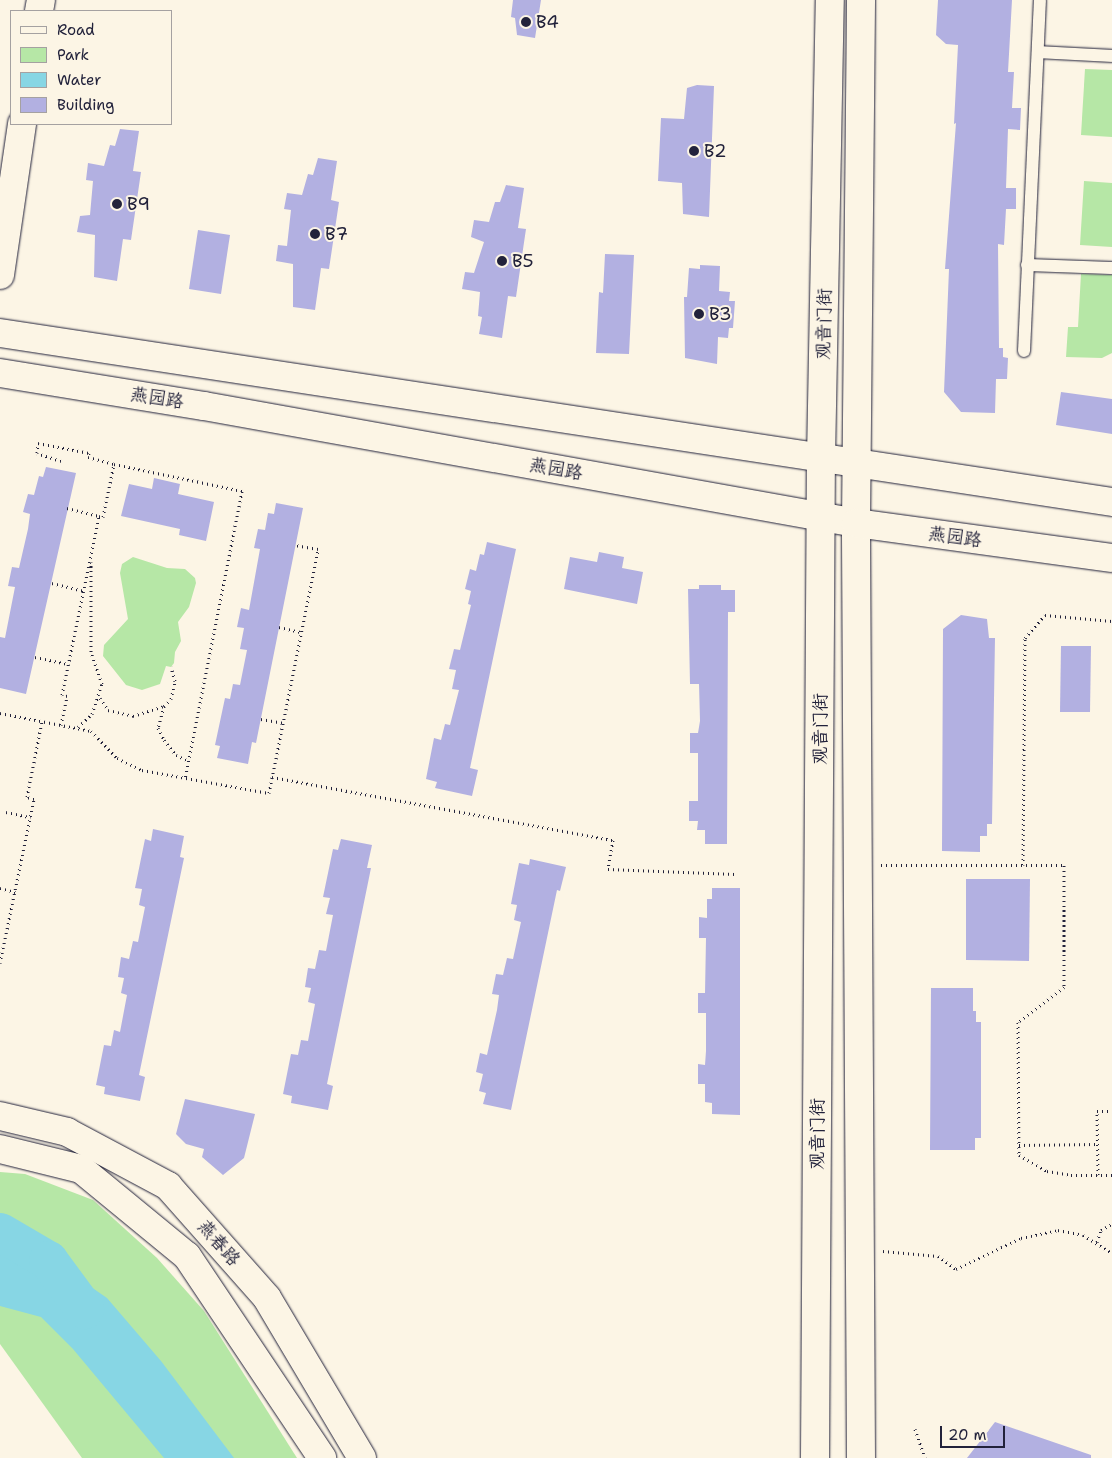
<!DOCTYPE html>
<html>
<head>
<meta charset="utf-8">
<style>
  body { margin:0 }
  #map { position:relative; width:1112px; height:1458px; overflow:hidden; background:#fcf5e5; font-family:"Shantell Sans","LXGW WenKai TC",sans-serif }
  div>[style] { position:absolute }
  [style*='--x'] { left:calc(var(--x)*1px); top:calc(var(--y)*1px); width:calc(var(--w)*1px); rotate:calc(var(--a)*1deg) }
  .green>* { inset:0; background:#b6e7a6 }
  .water>* { inset:0; background:#87d6e4 }
  .river>* { height:39px; margin:-19.5px; padding:0 19.5px; transform-origin:19.5px; border-radius:19.5px; background:#87d6e4 }
  .building>* { inset:0; background:#b2b0e1 }
  .path>* { height:3px; margin-top:-1.5px; transform-origin:0; background:repeating-linear-gradient(90deg,#22223b 0 1px,transparent 0 5px) }
  .roads { filter:drop-shadow(0 0 1px #22223b) drop-shadow(0 0 1px #22223b) }
  .service>* { height:12px; margin:-6px; padding:0 6px; transform-origin:6px; border-radius:6px; background:#fcf5e5 }
  .tertiary>* { height:28px; margin:-14px; padding:0 14px; transform-origin:14px; border-radius:14px; background:#fcf5e5 }
  .secondary>* { height:28px; margin:-14px; padding:0 14px; transform-origin:14px; border-radius:14px; background:#fcf5e5 }
  .dots>* { width:14px; height:14px; translate:-50% -50%; box-sizing:border-box; border:2px solid #fcf5e5; border-radius:50% }
  span { translate:-50% -50%; white-space:nowrap; text-align:center; line-height:1.15; -webkit-text-stroke:4px #fcf5e5; paint-order:stroke }
  .poi-label { font-size:18px; color:#22223b }
  .left { translate:0 -50%; text-align:left }
  .street-label { font-size:18px; color:#22223b }
  .legend { position:absolute; left:10px; top:10px; width:162px; height:115px; box-sizing:border-box; background:#fcf5e5; border:1px solid #a5a1a1; margin:0; padding:6px 9px; list-style:none; font-size:15px; color:#22223b }
  .legend li { display:flex; align-items:center; gap:10px; height:25px }
  .legend b { width:25px; border:1px solid #a5a1a1 }
  .scale { position:absolute; left:940px; top:1426px; width:65px; height:22px; box-sizing:border-box; border:2px solid #22223b; border-top:0; padding-left:6px; font-size:15px; line-height:18px; white-space:nowrap; color:#22223b; -webkit-text-stroke:4px #fcf5e5; paint-order:stroke }
</style>
</head>
<body>
<div id="map">
  <div class="green">
    <div style="clip-path:polygon(1085px 69px,1112px 70px,1112px 137px,1081px 135px)"></div>
    <div style="clip-path:polygon(1084px 181px,1112px 183px,1112px 247px,1080px 245px)"></div>
    <div style="clip-path:polygon(1081px 274px,1112px 275px,1112px 353px,1102px 358px,1066px 357px,1068px 327px,1078px 327px)"></div>
    <div style="clip-path:polygon(133px 557px,167px 568px,185px 569px,195px 578px,196px 583px,189px 607px,178px 622px,181px 641px,175px 652px,174px 663px,171px 667px,166px 666px,160px 684px,142px 690px,126px 685px,103px 656px,104px 645px,128px 619px,120px 573px,122px 564px)"></div>
    <div style="clip-path:polygon(0 1172px,25px 1174px,93px 1200px,157px 1258px,204px 1311px,297px 1458px,82px 1458px,0 1344px)"></div>
  </div>
  <div class="water">
    <div style="clip-path:polygon(0 1253px,65px 1269px,107px 1298px,161px 1361px,234px 1458px,164px 1458px,73px 1349px,41px 1317px,0 1306px)"></div>
  </div>
  <div class="river">
    <div style="--x:0;--y:1232;--w:56;--a:30.3"></div>
    <div style="--x:48;--y:1260;--w:61;--a:53.7"></div>
  </div>
  <div class="building">
    <div style="clip-path:polygon(513px 0,541px 0,535px 38px,517px 35px,515px 18px,511px 17px)"></div>
    <div style="clip-path:polygon(938px 0,1012px 0,1008px 72px,1014px 72px,1012px 108px,1021px 108px,1020px 130px,1008px 129px,1006px 188px,1016px 188px,1016px 209px,1006px 209px,1004px 245px,998px 244px,999px 348px,1003px 348px,1003px 357px,1008px 358px,1007px 379px,996px 379px,995px 413px,961px 412px,944px 392px,949px 269px,945px 269px,956px 123px,954px 124px,958px 45px,946px 44px,936px 35px)"></div>
    <div style="clip-path:polygon(697px 85px,714px 86px,709px 217px,683px 214px,682px 183px,658px 181px,661px 118px,684px 119px,687px 88px)"></div>
    <div style="clip-path:polygon(120px 129px,139px 131px,133px 171px,141px 172px,131px 240px,123px 239px,117px 281px,94px 277px,95px 235px,77px 232px,80px 216px,90px 215px,93px 181px,86px 180px,88px 163px,104px 166px,110px 145px,115px 146px)"></div>
    <div style="clip-path:polygon(318px 158px,337px 161px,331px 200px,339px 202px,329px 269px,321px 268px,315px 310px,293px 307px,293px 264px,276px 261px,278px 245px,287px 246px,291px 210px,284px 209px,287px 193px,302px 195px,308px 174px,313px 175px)"></div>
    <div style="clip-path:polygon(506px 185px,524px 188px,518px 228px,526px 229px,516px 297px,508px 296px,502px 338px,479px 334px,482px 317px,478px 316px,480px 292px,462px 289px,465px 272px,474px 273px,484px 242px,471px 237px,474px 220px,489px 222px,495px 202px,500px 202px)"></div>
    <div style="clip-path:polygon(198px 230px,230px 235px,221px 294px,189px 289px)"></div>
    <div style="clip-path:polygon(605px 254px,634px 255px,629px 354px,596px 353px,599px 292px,603px 293px)"></div>
    <div style="clip-path:polygon(700px 265px,720px 266px,719px 291px,730px 292px,729px 301px,735px 301px,733px 328px,729px 328px,728px 338px,718px 337px,717px 364px,685px 358px,684px 297px,687px 297px,689px 268px,700px 269px)"></div>
    <div style="clip-path:polygon(1061px 392px,1112px 399px,1112px 434px,1056px 425px)"></div>
    <div style="clip-path:polygon(46px 467px,76px 473px,26px 694px,0 688px,0 637px,5px 638px,15px 587px,8px 586px,12px 567px,19px 568px,28px 529px,30px 514px,23px 512px,28px 494px,34px 495px,39px 476px,43px 477px)"></div>
    <div style="clip-path:polygon(154px 478px,180px 484px,178px 494px,214px 502px,206px 541px,179px 535px,180px 529px,121px 516px,129px 484px,152px 489px)"></div>
    <div style="clip-path:polygon(276px 503px,303px 508px,256px 743px,252px 742px,248px 764px,217px 758px,220px 746px,215px 745px,225px 698px,230px 699px,233px 684px,240px 685px,247px 650px,240px 649px,244px 628px,237px 627px,241px 608px,249px 610px,260px 549px,254px 548px,258px 529px,265px 530px,268px 513px,274px 514px)"></div>
    <div style="clip-path:polygon(487px 542px,516px 549px,470px 768px,478px 770px,472px 796px,435px 788px,437px 782px,426px 779px,434px 738px,441px 740px,445px 724px,450px 725px,459px 690px,452px 689px,456px 670px,449px 669px,454px 649px,460px 650px,471px 605px,468px 604px,471px 591px,465px 589px,470px 569px,476px 571px,480px 554px,484px 555px)"></div>
    <div style="clip-path:polygon(599px 552px,624px 557px,622px 568px,643px 572px,637px 604px,564px 589px,570px 557px,597px 562px)"></div>
    <div style="clip-path:polygon(699px 585px,721px 585px,721px 590px,735px 590px,735px 612px,728px 612px,727px 844px,705px 844px,705px 830px,697px 830px,698px 821px,689px 821px,689px 801px,698px 801px,698px 753px,690px 753px,690px 733px,698px 733px,700px 721px,699px 684px,690px 684px,688px 589px,699px 589px)"></div>
    <div style="clip-path:polygon(961px 615px,987px 619px,989px 638px,995px 638px,992px 824px,987px 824px,987px 836px,980px 836px,980px 852px,942px 851px,943px 629px)"></div>
    <div style="clip-path:polygon(1061px 646px,1091px 646px,1090px 712px,1060px 712px)"></div>
    <div style="clip-path:polygon(153px 829px,184px 836px,180px 857px,184px 858px,139px 1075px,145px 1077px,140px 1101px,104px 1094px,105px 1087px,96px 1085px,104px 1045px,111px 1046px,114px 1030px,120px 1032px,127px 995px,121px 993px,124px 978px,118px 977px,121px 957px,129px 959px,133px 941px,138px 942px,145px 907px,139px 905px,142px 889px,135px 888px,145px 839px,151px 841px)"></div>
    <div style="clip-path:polygon(341px 839px,372px 845px,367px 868px,371px 868px,327px 1084px,333px 1086px,328px 1110px,291px 1103px,292px 1096px,283px 1094px,291px 1054px,298px 1055px,301px 1040px,308px 1041px,315px 1004px,308px 1002px,311px 988px,305px 987px,308px 968px,315px 969px,319px 950px,326px 951px,333px 915px,326px 914px,330px 898px,323px 897px,333px 849px,338px 850px)"></div>
    <div style="clip-path:polygon(530px 859px,566px 867px,560px 891px,557px 890px,511px 1110px,483px 1104px,486px 1093px,479px 1091px,483px 1074px,476px 1072px,480px 1053px,487px 1055px,497px 1010px,499px 995px,492px 994px,496px 974px,503px 975px,507px 958px,513px 959px,521px 922px,514px 920px,517px 905px,511px 904px,519px 863px,529px 865px)"></div>
    <div style="clip-path:polygon(966px 879px,1030px 879px,1029px 961px,966px 960px)"></div>
    <div style="clip-path:polygon(712px 888px,740px 888px,740px 1115px,712px 1114px,712px 1103px,705px 1102px,705px 1084px,698px 1084px,698px 1064px,705px 1065px,706px 1051px,706px 1013px,698px 1013px,698px 993px,705px 993px,706px 938px,699px 938px,699px 917px,707px 918px,707px 899px,712px 899px)"></div>
    <div style="clip-path:polygon(931px 988px,973px 988px,973px 1011px,976px 1011px,976px 1022px,981px 1022px,981px 1138px,975px 1138px,975px 1150px,930px 1150px)"></div>
    <div style="clip-path:polygon(185px 1099px,255px 1114px,244px 1158px,223px 1175px,202px 1157px,204px 1149px,186px 1144px,176px 1134px)"></div>
    <div style="clip-path:polygon(995px 1422px,1091px 1455px,1091px 1458px,967px 1458px)"></div>
  </div>
  <div class="path">
    <div style="--x:61;--y:461;--w:25;--a:-162"></div>
    <div style="--x:37;--y:453;--w:10;--a:-84"></div>
    <div style="--x:38;--y:443;--w:52;--a:11.1"></div>
    <div style="--x:89;--y:453;--w:4;--a:104"></div>
    <div style="--x:88;--y:457;--w:27;--a:15"></div>
    <div style="--x:67;--y:508;--w:33;--a:14"></div>
    <div style="--x:52;--y:583;--w:33;--a:14"></div>
    <div style="--x:279;--y:627;--w:23;--a:13"></div>
    <div style="--x:35;--y:657;--w:35;--a:12"></div>
    <div style="--x:100;--y:698;--w:14;--a:56"></div>
    <div style="--x:108;--y:710;--w:26;--a:13"></div>
    <div style="--x:133;--y:716;--w:33;--a:-18"></div>
    <div style="--x:164;--y:706;--w:10;--a:-45"></div>
    <div style="--x:171;--y:699;--w:18;--a:-77"></div>
    <div style="--x:175;--y:681;--w:15;--a:-106"></div>
    <div style="--x:164;--y:706;--w:23;--a:105"></div>
    <div style="--x:158;--y:728;--w:13;--a:63"></div>
    <div style="--x:164;--y:740;--w:19;--a:51"></div>
    <div style="--x:176;--y:755;--w:14;--a:25"></div>
    <div style="--x:0;--y:713;--w:93;--a:11.2"></div>
    <div style="--x:91;--y:731;--w:37;--a:46"></div>
    <div style="--x:117;--y:758;--w:28;--a:26"></div>
    <div style="--x:142;--y:770;--w:129;--a:10.3"></div>
    <div style="--x:269;--y:793;--w:249;--a:-78.6"></div>
    <div style="--x:318;--y:549;--w:22;--a:-170"></div>
    <div style="--x:261;--y:719;--w:22;--a:10"></div>
    <div style="--x:61;--y:725;--w:30;--a:-78"></div>
    <div style="--x:67;--y:696;--w:5;--a:-169"></div>
    <div style="--x:62;--y:695;--w:183;--a:-78.3"></div>
    <div style="--x:99;--y:516;--w:4;--a:14"></div>
    <div style="--x:103;--y:517;--w:54;--a:-78.3"></div>
    <div style="--x:114;--y:464;--w:131;--a:11.9"></div>
    <div style="--x:242;--y:491;--w:294;--a:101.2"></div>
    <div style="--x:78;--y:727;--w:19;--a:-43"></div>
    <div style="--x:92;--y:714;--w:32;--a:-72"></div>
    <div style="--x:102;--y:684;--w:34;--a:-109"></div>
    <div style="--x:91;--y:652;--w:90;--a:-90"></div>
    <div style="--x:272;--y:777;--w:347;--a:10.5"></div>
    <div style="--x:613;--y:840;--w:29;--a:100"></div>
    <div style="--x:608;--y:869;--w:127;--a:2.3"></div>
    <div style="--x:6;--y:812;--w:25;--a:12"></div>
    <div style="--x:881;--y:865;--w:183;--a:0"></div>
    <div style="--x:1064;--y:865;--w:122;--a:90"></div>
    <div style="--x:1064;--y:987;--w:58;--a:142.7"></div>
    <div style="--x:1018;--y:1022;--w:133;--a:89.6"></div>
    <div style="--x:1019;--y:1155;--w:32;--a:30"></div>
    <div style="--x:1047;--y:1171;--w:24;--a:9"></div>
    <div style="--x:1071;--y:1175;--w:41;--a:0"></div>
    <div style="--x:1023;--y:865;--w:227;--a:-89.5"></div>
    <div style="--x:1025;--y:638;--w:30;--a:-49"></div>
    <div style="--x:1045;--y:615;--w:67;--a:5.1"></div>
    <div style="--x:0;--y:888;--w:16;--a:15"></div>
    <div style="--x:0;--y:963;--w:167;--a:-78.3"></div>
    <div style="--x:34;--y:799;--w:7;--a:-164"></div>
    <div style="--x:27;--y:797;--w:77;--a:-78.8"></div>
    <div style="--x:1019;--y:1145;--w:79;--a:-0.7"></div>
    <div style="--x:1098;--y:1175;--w:64;--a:-90.9"></div>
    <div style="--x:1097;--y:1111;--w:15;--a:0"></div>
    <div style="--x:1097;--y:1242;--w:13;--a:-72"></div>
    <div style="--x:1101;--y:1230;--w:13;--a:-29"></div>
    <div style="--x:883;--y:1251;--w:55;--a:5.2"></div>
    <div style="--x:938;--y:1256;--w:22;--a:36"></div>
    <div style="--x:956;--y:1269;--w:72;--a:-25.5"></div>
    <div style="--x:1021;--y:1238;--w:38;--a:-12"></div>
    <div style="--x:1058;--y:1230;--w:25;--a:11"></div>
    <div style="--x:1083;--y:1235;--w:34;--a:32"></div>
    <div style="--x:915;--y:1429;--w:31;--a:71"></div>
  </div>
  <div class="roads">
    <div class="service">
      <div style="--x:1038;--y:52;--w:74;--a:3.1"></div>
      <div style="--x:1027;--y:265;--w:85;--a:2"></div>
      <div style="--x:1024;--y:351;--w:351;--a:-87.4"></div>
    </div>
    <div class="tertiary">
      <div style="--x:39;--y:11;--w:11;--a:-80"></div>
      <div style="--x:0;--y:275;--w:153;--a:-81.7"></div>
      <div style="--x:0;--y:1116;--w:69;--a:13.4"></div>
      <div style="--x:67;--y:1132;--w:115;--a:28.1"></div>
      <div style="--x:168;--y:1186;--w:149;--a:48.5"></div>
      <div style="--x:267;--y:1298;--w:186;--a:59.3"></div>
      <div style="--x:0;--y:1149;--w:83;--a:13.9"></div>
      <div style="--x:81;--y:1169;--w:137;--a:39.4"></div>
      <div style="--x:187;--y:1256;--w:243;--a:56.2"></div>
      <div style="--x:815;--y:1458;--w:1000;--a:-89.66"></div>
      <div style="--x:821;--y:458;--w:458;--a:-88.9"></div>
      <div style="--x:861;--y:1458;--w:935;--a:-90.31"></div>
      <div style="--x:856;--y:523;--w:523;--a:-89.45"></div>
    </div>
    <div class="secondary">
      <div style="--x:0;--y:333;--w:1125;--a:8.64"></div>
      <div style="--x:0;--y:373;--w:207;--a:9.2"></div>
      <div style="--x:204;--y:406;--w:662;--a:10.17"></div>
      <div style="--x:856;--y:523;--w:258;--a:7.8"></div>
    </div>
  </div>
  <div class="dots">
    <div style="left:526px;top:22px;background:#22223b"></div>
    <div style="left:694px;top:151px;background:#22223b"></div>
    <div style="left:117px;top:204px;background:#22223b"></div>
    <div style="left:315px;top:234px;background:#22223b"></div>
    <div style="left:502px;top:261px;background:#22223b"></div>
    <div style="left:699px;top:314px;background:#22223b"></div>
  </div>
  <div class="poi-label">
    <span class="left" style="left:536px;top:22px">B4</span>
    <span class="left" style="left:704px;top:151px">B2</span>
    <span class="left" style="left:127px;top:204px">B9</span>
    <span class="left" style="left:325px;top:234px">B7</span>
    <span class="left" style="left:512px;top:261px">B5</span>
    <span class="left" style="left:709px;top:314px">B3</span>
  </div>
  <div class="street-label">
    <span style="left:824px;top:324px;rotate:-89deg">观音门街</span>
    <span style="left:157px;top:398px;rotate:9deg">燕园路</span>
    <span style="left:556px;top:469px;rotate:10deg">燕园路</span>
    <span style="left:955px;top:537px;rotate:8deg">燕园路</span>
    <span style="left:820px;top:729px;rotate:-90deg">观音门街</span>
    <span style="left:817px;top:1134px;rotate:-90deg">观音门街</span>
    <span style="left:219px;top:1243px;rotate:49deg">燕春路</span>
  </div>
  <ul class="legend">
  <li><b style="height:6px;background:#fcf5e5"></b>Road</li>
  <li><b style="height:14px;background:#b6e7a6"></b>Park</li>
  <li><b style="height:14px;background:#87d6e4"></b>Water</li>
  <li><b style="height:14px;background:#b2b0e1"></b>Building</li>
  </ul>
  <div class="scale">20 m</div>
</div>
</body>
</html>
